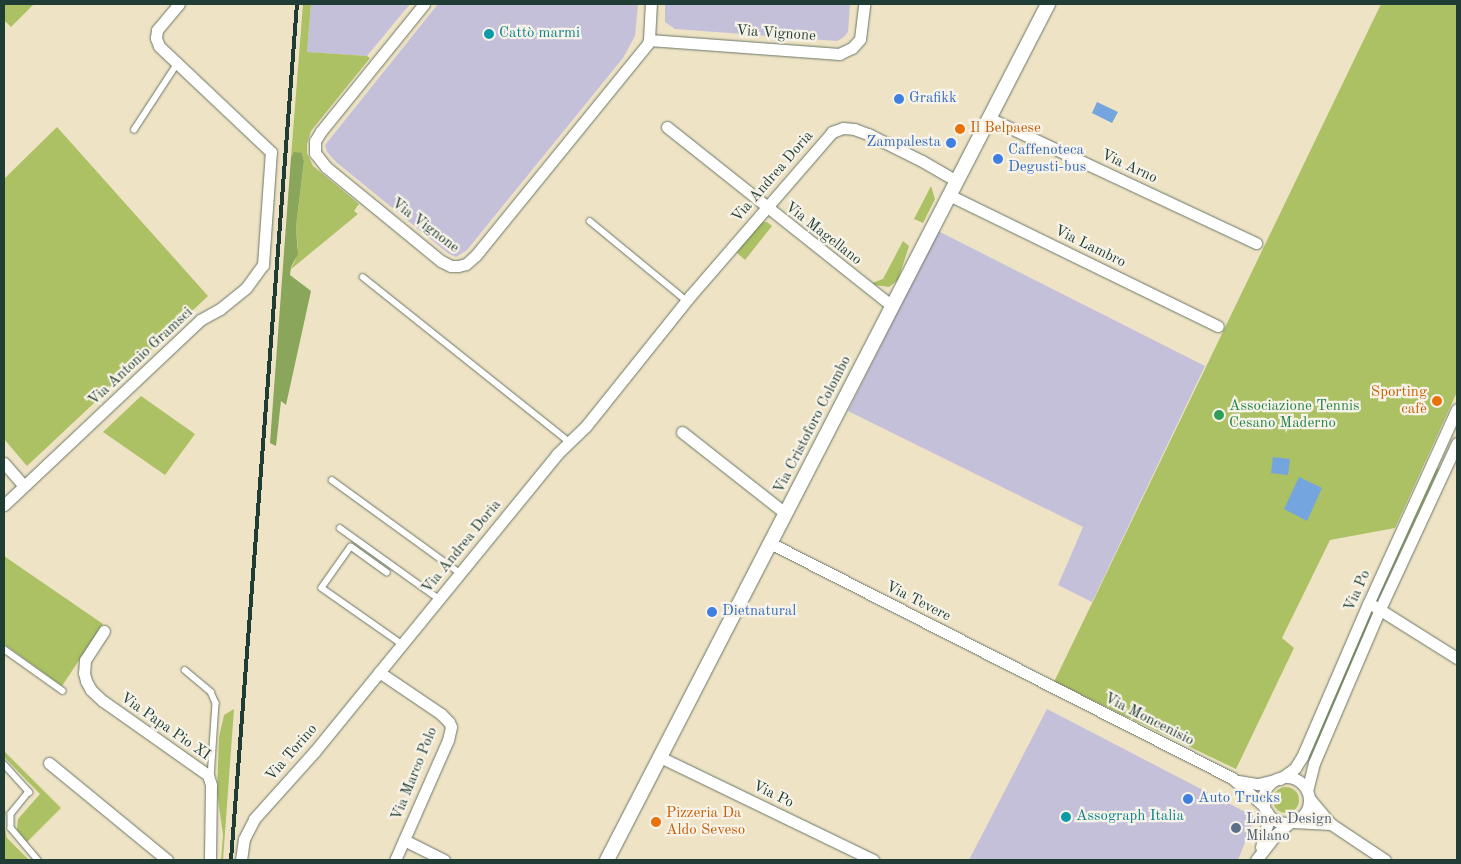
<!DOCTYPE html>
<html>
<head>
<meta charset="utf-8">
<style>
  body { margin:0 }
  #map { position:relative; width:1461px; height:864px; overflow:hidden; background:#efe3c5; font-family:"Old Standard TT",serif }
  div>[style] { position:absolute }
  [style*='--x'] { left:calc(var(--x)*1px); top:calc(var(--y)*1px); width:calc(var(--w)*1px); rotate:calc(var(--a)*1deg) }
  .industrial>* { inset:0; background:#c5c0da }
  .green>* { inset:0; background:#acc064 }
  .round { border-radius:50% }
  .forest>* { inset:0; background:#89a65a }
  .water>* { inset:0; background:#74a5df }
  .roads { filter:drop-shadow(0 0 1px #687767) drop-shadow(0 0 1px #687767) }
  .service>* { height:5.5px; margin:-2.75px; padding:0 2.75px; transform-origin:2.75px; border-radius:2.75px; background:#fff }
  .minor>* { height:11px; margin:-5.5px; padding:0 5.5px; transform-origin:5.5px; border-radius:5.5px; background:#fff }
  .minor>.ring { margin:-5.5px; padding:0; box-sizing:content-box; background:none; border:11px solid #fff; border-radius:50% }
  .tertiary>* { height:14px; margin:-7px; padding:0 7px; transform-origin:7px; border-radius:7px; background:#fff }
  .rail>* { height:4px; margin:-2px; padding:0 2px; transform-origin:2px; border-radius:2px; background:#1f3d34 }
  .dots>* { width:14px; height:14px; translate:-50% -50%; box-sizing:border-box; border:2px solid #f7f3e8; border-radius:50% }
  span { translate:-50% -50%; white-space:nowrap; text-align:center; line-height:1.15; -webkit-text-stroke:4.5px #f7f3e8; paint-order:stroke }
  .culture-label { font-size:15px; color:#0d838f }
  .left { translate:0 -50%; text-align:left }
  .street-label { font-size:15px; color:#1f3d34 }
  .shop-label { font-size:15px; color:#366cbe }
  .right { translate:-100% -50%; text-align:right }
  .food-label { font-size:15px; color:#c56008 }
  .leisure-label { font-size:15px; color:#27864d }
  .service-label { font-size:15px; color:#4e5e75 }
  .frame { position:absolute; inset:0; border:5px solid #1f3d34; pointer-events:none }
</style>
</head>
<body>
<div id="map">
  <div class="industrial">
    <div style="clip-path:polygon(311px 4px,410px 4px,367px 56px,307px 52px)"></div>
    <div style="clip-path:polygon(438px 4px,638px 4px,635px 36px,623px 58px,467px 250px,456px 257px,449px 254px,336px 162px,327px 152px,325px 145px)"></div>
    <div style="clip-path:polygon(665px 4px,850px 4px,848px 32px,844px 37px,837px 41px,675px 29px,665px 22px)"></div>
    <div style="clip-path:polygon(938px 231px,1205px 366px,1092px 602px,1058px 585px,1083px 527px,848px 411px)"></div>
    <div style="clip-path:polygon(1047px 709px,1255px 817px,1238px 860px,969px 860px)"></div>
  </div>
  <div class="green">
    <div style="clip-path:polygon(4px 4px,34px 4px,11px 27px,4px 20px)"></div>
    <div style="clip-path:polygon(303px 4px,311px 4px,307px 52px,367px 56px,370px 58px,311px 131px,307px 144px,307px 153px,313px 166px,359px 204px,354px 211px,358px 214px,290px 270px,295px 261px,298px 248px,296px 227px,304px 161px,302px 153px,292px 155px,291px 157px)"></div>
    <div style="clip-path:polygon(1381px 4px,1457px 4px,1457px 392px,1395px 528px,1330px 540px,1282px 638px,1294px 648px,1236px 769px,1054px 682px)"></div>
    <div style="clip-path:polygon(57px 127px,208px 296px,27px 466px,4px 439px,4px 179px)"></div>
    <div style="clip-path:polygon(931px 186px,935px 199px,923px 223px,914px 219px)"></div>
    <div style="clip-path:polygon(760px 222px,767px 222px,772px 226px,745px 260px,736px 252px)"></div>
    <div style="clip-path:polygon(903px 241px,909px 246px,898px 280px,889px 287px,875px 285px,872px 283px,883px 279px)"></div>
    <div style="clip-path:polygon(141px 396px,195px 434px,165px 475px,103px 432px)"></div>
    <div style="clip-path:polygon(1436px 468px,1439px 469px,1380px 596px,1378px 595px)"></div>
    <div style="clip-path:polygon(4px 556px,103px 624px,62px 686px,4px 644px)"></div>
    <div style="clip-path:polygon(1369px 613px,1373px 614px,1310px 759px,1308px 757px)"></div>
    <div style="clip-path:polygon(234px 709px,223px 860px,221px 860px,223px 835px,217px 792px,219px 737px,224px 715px)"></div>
    <div style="clip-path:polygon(4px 751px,61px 808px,27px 842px,17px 830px,18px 819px,40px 794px,4px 757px)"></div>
    <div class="round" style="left:1273px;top:787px;width:26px;height:26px"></div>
    <div style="clip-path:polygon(6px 811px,4px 823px,7px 838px,29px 860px,4px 860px,4px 813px)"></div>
  </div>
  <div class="forest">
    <div style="clip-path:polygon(294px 152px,302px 153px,304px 161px,296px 227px,298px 254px,291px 267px,290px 275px,311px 291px,286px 405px,281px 401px,276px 446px,270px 443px,291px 157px)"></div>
  </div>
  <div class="water">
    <div style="clip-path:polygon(1097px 102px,1118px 112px,1112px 123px,1092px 113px)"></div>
    <div style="clip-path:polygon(1273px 457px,1290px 459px,1288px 475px,1271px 473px)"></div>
    <div style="clip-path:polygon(1299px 477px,1322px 488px,1307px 521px,1284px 509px)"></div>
  </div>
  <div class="roads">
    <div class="service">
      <div style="--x:134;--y:130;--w:79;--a:-56.9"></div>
      <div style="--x:590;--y:221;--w:124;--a:39.5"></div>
      <div style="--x:363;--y:277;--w:265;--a:38.6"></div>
      <div style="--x:332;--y:480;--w:158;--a:36"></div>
      <div style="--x:340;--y:528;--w:122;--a:35.6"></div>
      <div style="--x:387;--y:573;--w:44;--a:-144.2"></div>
      <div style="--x:351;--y:547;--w:50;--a:125.3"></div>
      <div style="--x:322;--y:588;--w:98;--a:35"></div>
      <div style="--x:4;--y:649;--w:72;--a:35.4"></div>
      <div style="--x:185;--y:670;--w:34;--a:40"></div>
      <div style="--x:211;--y:692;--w:12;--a:66"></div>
      <div style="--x:216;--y:703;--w:75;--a:93.8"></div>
      <div style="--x:4;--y:764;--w:38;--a:48"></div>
      <div style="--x:29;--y:792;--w:28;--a:129"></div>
      <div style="--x:11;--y:814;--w:14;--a:90"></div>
      <div style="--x:11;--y:828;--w:42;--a:49.8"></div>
    </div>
    <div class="minor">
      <div style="--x:424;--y:4;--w:164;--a:129"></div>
      <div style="--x:321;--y:131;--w:12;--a:121"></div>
      <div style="--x:315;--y:141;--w:12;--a:90"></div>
      <div style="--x:315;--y:153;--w:18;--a:52"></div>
      <div style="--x:326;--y:167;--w:149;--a:39.3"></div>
      <div style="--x:441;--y:261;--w:11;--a:27"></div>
      <div style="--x:451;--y:266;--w:7;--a:0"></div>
      <div style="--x:458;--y:266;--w:8;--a:-14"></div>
      <div style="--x:466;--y:264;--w:13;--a:-42"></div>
      <div style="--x:476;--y:255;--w:273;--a:-50.9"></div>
      <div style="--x:648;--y:43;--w:3;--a:-72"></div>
      <div style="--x:649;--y:40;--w:191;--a:4.2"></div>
      <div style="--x:839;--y:54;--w:14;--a:-25"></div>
      <div style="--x:852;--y:48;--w:12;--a:-48"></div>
      <div style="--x:860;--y:39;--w:35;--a:-83"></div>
      <div style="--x:649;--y:40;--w:36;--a:-87"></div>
      <div style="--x:989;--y:118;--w:295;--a:25.1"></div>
      <div style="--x:667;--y:127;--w:288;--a:38.5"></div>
      <div style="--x:949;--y:195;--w:299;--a:26"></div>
      <div style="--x:682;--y:432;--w:131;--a:38.2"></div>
      <div style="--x:4;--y:463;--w:30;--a:49"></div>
      <div style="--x:4;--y:505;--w:270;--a:-43.3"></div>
      <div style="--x:200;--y:320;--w:23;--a:-29"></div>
      <div style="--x:220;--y:309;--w:33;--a:-39"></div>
      <div style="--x:246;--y:288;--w:29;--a:-54"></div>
      <div style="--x:263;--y:265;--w:113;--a:-86"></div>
      <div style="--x:271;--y:152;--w:154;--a:-136.6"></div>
      <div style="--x:159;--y:46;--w:9;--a:-111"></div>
      <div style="--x:156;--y:38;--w:8;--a:-83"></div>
      <div style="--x:157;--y:30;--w:34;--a:-50"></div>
      <div style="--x:770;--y:543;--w:518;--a:26.96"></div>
      <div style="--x:1232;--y:778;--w:43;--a:41.2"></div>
      <div style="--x:1374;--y:606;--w:98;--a:32.1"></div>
      <div style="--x:104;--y:631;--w:35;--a:123"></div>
      <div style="--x:85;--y:660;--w:13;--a:94"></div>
      <div style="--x:84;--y:673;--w:8;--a:76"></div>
      <div style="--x:86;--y:681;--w:10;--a:61"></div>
      <div style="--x:91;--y:690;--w:16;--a:43"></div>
      <div style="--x:103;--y:701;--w:128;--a:35.2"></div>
      <div style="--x:208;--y:775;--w:10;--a:73"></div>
      <div style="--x:211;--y:785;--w:75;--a:90.8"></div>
      <div style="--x:379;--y:672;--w:75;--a:34.1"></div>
      <div style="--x:441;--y:714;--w:11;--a:45"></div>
      <div style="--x:449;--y:722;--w:5;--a:68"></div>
      <div style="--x:451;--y:727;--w:13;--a:103"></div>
      <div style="--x:448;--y:740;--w:131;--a:113.8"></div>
      <div style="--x:660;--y:757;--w:237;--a:25.8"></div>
      <div style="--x:49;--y:763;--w:153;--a:39.4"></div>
      <div class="ring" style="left:1263px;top:777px;width:35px;height:35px"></div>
      <div style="--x:1280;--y:779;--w:19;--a:-36"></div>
      <div style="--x:1295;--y:768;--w:13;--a:-58"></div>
      <div style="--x:1302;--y:757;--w:167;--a:-66.7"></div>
      <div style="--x:1368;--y:604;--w:214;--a:-65.5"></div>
      <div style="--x:1238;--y:781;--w:20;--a:9"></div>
      <div style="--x:1258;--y:784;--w:18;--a:-13"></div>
      <div style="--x:1307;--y:791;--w:29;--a:-76"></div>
      <div style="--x:1314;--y:763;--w:168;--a:-66.8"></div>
      <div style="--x:1380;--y:609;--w:183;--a:-65.1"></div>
      <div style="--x:1309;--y:798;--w:34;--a:50"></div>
      <div style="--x:1331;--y:824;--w:65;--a:33.7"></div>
      <div style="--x:1293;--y:822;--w:38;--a:3"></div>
      <div style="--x:404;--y:840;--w:45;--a:26.6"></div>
      <div style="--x:1261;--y:847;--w:23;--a:-75"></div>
      <div style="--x:1267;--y:825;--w:13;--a:-90"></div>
      <div style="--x:241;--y:860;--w:21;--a:-82"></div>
      <div style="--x:244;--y:839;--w:22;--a:-63"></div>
      <div style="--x:254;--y:819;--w:91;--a:-48.1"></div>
      <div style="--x:315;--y:751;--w:383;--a:-50.8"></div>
      <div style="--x:557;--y:454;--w:40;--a:-44"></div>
      <div style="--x:586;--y:426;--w:168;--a:-51.3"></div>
      <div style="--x:691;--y:295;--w:216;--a:-49.1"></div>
      <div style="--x:832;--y:132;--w:12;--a:-20"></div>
      <div style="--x:843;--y:128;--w:11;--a:5"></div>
      <div style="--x:854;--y:129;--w:15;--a:20"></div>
      <div style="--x:868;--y:134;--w:60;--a:26.6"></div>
      <div style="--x:922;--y:161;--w:39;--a:30"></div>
      <div style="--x:1256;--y:860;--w:33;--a:-52"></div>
      <div style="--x:1276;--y:834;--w:19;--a:-39"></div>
    </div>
    <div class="tertiary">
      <div style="--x:607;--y:860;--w:963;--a:-62.74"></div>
    </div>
  </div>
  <div class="rail">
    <div style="--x:231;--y:860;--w:859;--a:-85.59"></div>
  </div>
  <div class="dots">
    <div style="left:489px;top:34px;background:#0f9aa8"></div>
    <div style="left:899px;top:99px;background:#3f7fe0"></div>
    <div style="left:960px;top:129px;background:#e8710a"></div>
    <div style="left:951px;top:143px;background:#3f7fe0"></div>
    <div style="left:998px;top:159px;background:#3f7fe0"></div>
    <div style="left:1437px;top:401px;background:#e8710a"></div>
    <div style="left:1219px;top:415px;background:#2e9e5b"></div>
    <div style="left:712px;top:612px;background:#3f7fe0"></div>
    <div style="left:1188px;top:799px;background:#3f7fe0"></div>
    <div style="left:1066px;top:817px;background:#0f9aa8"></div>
    <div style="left:656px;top:822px;background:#e8710a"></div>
    <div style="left:1236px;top:828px;background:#5c6f8a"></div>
  </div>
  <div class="culture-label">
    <span class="left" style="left:499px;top:34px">Cattò marmi</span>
    <span class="left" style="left:1076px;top:817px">Assograph Italia</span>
  </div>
  <div class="street-label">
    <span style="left:776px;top:34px;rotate:4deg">Via Vignone</span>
    <span style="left:1129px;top:167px;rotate:25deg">Via Arno</span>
    <span style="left:773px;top:177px;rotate:-49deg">Via Andrea Doria</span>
    <span style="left:425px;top:226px;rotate:37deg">Via Vignone</span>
    <span style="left:823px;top:234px;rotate:38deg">Via Magellano</span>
    <span style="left:1090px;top:247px;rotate:26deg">Via Lambro</span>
    <span style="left:141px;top:357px;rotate:-43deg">Via Antonio Gramsci</span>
    <span style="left:813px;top:425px;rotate:-63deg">Via Cristoforo Colombo</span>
    <span style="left:462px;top:547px;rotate:-51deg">Via Andrea Doria</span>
    <span style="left:1358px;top:591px;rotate:-66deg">Via Po</span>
    <span style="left:918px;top:602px;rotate:27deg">Via Tevere</span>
    <span style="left:1149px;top:720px;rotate:27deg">Via Moncenisio</span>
    <span style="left:165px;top:727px;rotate:35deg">Via Papa Pio XI</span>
    <span style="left:292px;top:753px;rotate:-49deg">Via Torino</span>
    <span style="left:415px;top:774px;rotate:-68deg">Via Marco Polo</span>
    <span style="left:773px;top:795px;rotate:26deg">Via Po</span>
  </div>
  <div class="shop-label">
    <span class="left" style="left:909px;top:99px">Grafikk</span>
    <span class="right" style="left:941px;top:143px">Zampalesta</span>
    <span class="left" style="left:1008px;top:159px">Caffenoteca<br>Degusti-bus</span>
    <span class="left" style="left:722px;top:612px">Dietnatural</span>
    <span class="left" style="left:1198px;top:799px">Auto Trucks</span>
  </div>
  <div class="food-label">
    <span class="left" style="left:970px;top:129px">Il Belpaese</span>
    <span class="right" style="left:1427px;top:401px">Sporting<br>cafè</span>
    <span class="left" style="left:666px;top:822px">Pizzeria Da<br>Aldo Seveso</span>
  </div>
  <div class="leisure-label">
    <span class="left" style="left:1229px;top:415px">Associazione Tennis<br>Cesano Maderno</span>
  </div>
  <div class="service-label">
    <span class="left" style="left:1246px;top:828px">Linea Design<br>Milano</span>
  </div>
  <div class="frame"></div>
</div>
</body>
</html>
